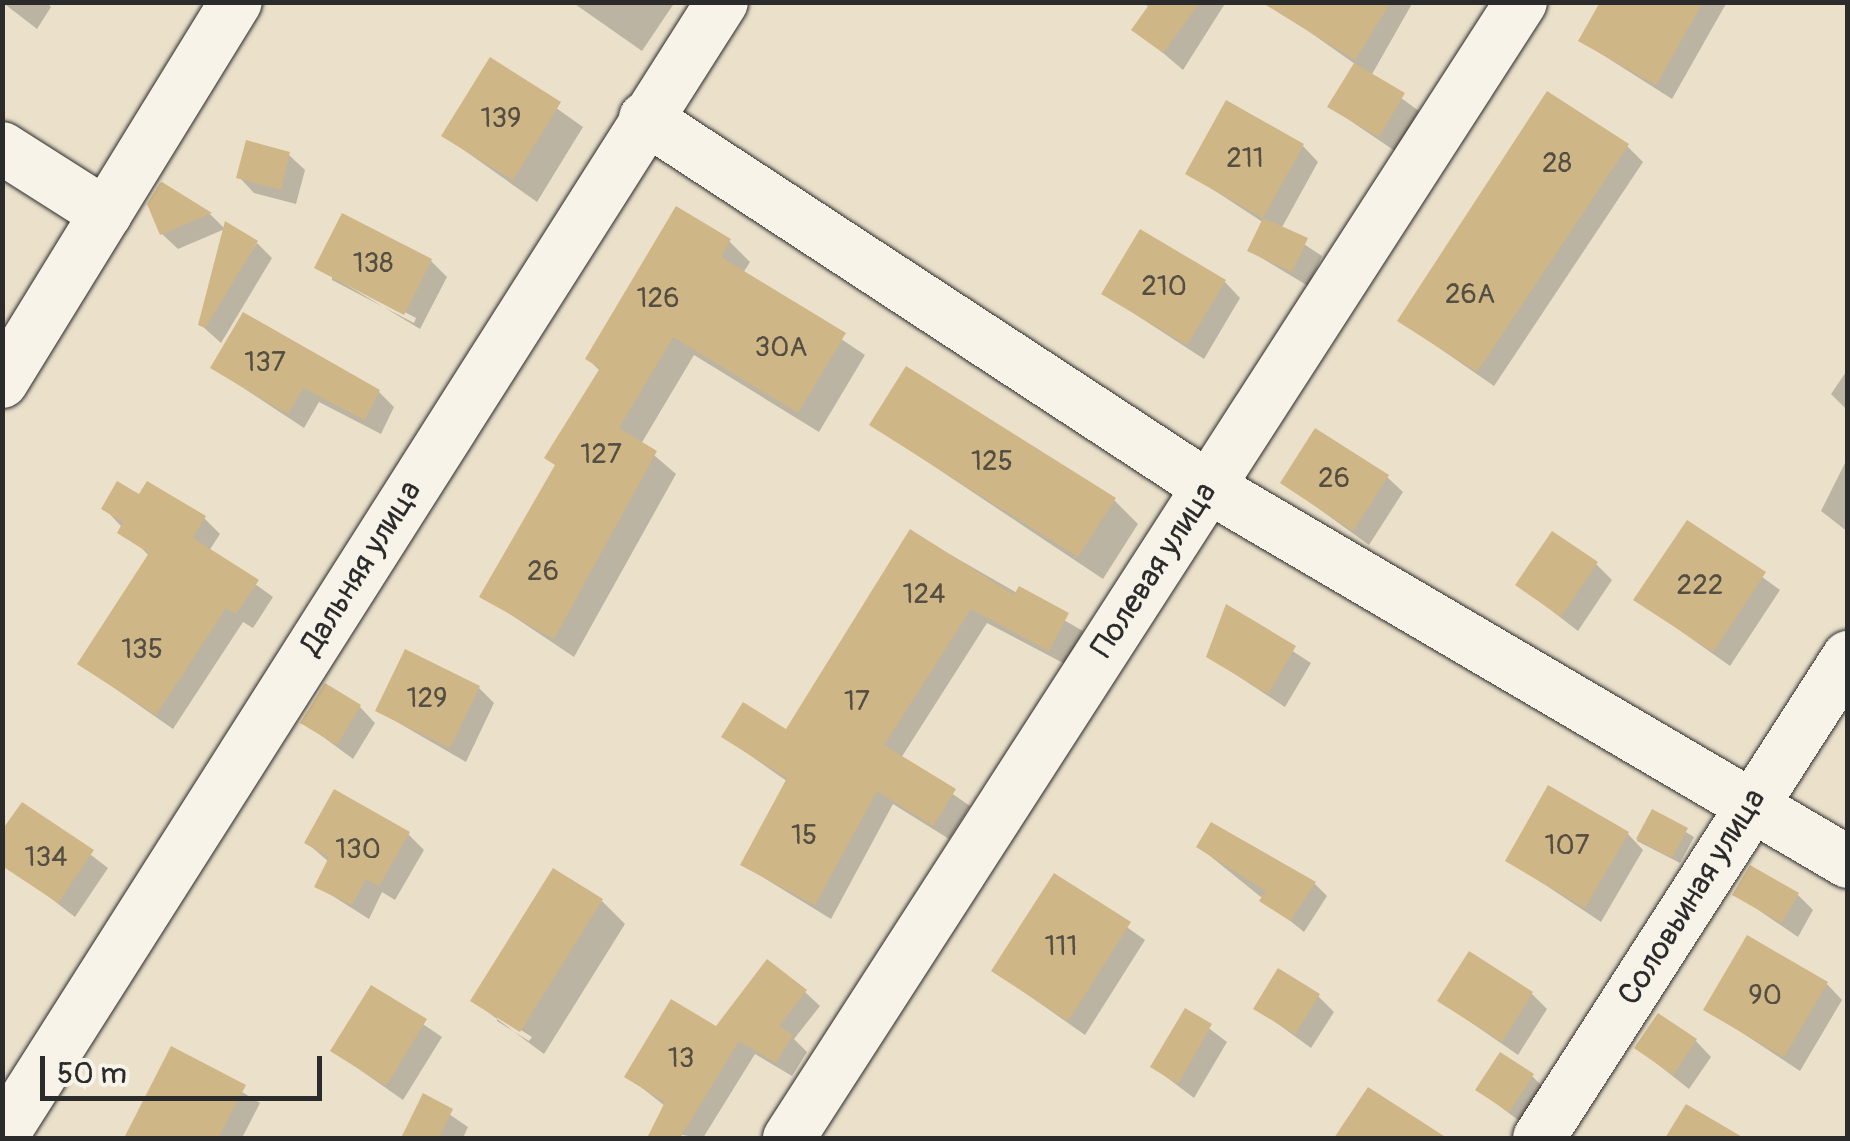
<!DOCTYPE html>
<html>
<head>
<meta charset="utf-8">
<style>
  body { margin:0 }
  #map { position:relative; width:1850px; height:1141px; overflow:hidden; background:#ebe1cb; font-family:Pangolin,sans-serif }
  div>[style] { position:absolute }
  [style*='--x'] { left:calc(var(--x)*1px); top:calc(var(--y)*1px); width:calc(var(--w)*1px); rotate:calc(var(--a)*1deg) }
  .shadow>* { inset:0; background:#0003 }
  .building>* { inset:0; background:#cfb686 }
  .roads { filter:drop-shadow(0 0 2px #2b2b2b) drop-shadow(0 0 2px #2b2b2b) }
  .minor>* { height:52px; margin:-26px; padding:0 26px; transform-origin:26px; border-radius:26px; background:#f7f3e8 }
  span { translate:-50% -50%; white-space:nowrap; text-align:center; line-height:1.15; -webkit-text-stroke:10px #f7f3e8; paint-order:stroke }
  .number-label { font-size:28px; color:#544e42 }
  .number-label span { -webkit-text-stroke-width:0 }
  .street-label { font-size:32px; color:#2b2b2b }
  .frame { position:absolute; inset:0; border:5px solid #2b2b2b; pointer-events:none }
  .scale { position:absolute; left:40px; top:1056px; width:282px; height:45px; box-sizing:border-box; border:5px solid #2b2b2b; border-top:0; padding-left:12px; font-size:30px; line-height:35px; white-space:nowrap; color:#2b2b2b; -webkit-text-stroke:8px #f7f3e8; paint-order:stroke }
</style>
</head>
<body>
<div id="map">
  <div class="shadow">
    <div style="clip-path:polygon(2px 2px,46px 2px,51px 7px,37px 29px)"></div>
    <div style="clip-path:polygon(572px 2px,675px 2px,642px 51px)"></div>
    <div style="clip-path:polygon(1141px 2px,1226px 2px,1183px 70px,1135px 29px,1151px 8px)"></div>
    <div style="clip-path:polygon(1267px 2px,1413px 2px,1371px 76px,1419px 111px,1395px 151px,1330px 107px,1355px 64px)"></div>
    <div style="clip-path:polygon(1603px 2px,1727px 2px,1672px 99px,1581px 41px)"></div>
    <div style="clip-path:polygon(490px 61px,583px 127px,537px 202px,444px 136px)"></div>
    <div style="clip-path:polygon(1303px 146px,1318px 162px,1281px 229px,1322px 256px,1308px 286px,1250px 251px,1264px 223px,1188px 173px)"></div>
    <div style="clip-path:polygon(1627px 146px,1643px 162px,1494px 386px,1400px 321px)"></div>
    <div style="clip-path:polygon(289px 155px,305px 170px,296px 204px,254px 193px,239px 177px)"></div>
    <div style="clip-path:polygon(162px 186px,211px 215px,225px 229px,178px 249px,162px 234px)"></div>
    <div style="clip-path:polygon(729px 241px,750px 262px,743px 273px,865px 355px,819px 432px,694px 355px,641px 444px,676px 474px,574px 657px,483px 596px,557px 467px,547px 457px,601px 372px,588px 359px)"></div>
    <div style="clip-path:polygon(257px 243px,272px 258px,221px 343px,201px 325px)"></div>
    <div style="clip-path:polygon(evenodd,431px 261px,447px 277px,420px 329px,317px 267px,431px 261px,332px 274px,416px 318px,414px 323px,332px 280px,332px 274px)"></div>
    <div style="clip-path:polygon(1225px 282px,1240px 298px,1204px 359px,1104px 294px)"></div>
    <div style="clip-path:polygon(213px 368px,379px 392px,394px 407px,381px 434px,319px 402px,304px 428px)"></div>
    <div style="clip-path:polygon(1848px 369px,1848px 411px,1831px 394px)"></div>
    <div style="clip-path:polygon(872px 425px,1114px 500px,1138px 524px,1103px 579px)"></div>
    <div style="clip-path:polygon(1847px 459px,1848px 459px,1848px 532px,1821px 511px)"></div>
    <div style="clip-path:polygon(1387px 477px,1403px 492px,1369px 545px,1283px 483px)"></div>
    <div style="clip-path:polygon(140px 498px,204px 518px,220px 534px,209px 551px,273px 597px,253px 628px,243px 622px,173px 729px,80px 664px,150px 557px,104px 508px)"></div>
    <div style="clip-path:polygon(1688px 523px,1780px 590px,1730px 666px,1637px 600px)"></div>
    <div style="clip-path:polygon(911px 532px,1083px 631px,1065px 664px,987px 623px,901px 758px,970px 806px,949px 839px,893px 804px,831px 919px,743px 865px,788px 782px,724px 737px,787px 732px)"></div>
    <div style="clip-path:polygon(1596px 564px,1612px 580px,1578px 631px,1518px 585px)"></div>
    <div style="clip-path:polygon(1226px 608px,1311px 663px,1285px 707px,1209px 657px)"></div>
    <div style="clip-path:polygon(479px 688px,494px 703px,466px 762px,378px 711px)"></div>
    <div style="clip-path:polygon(360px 707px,375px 723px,353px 759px,303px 722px)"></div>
    <div style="clip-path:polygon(1653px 812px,1694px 837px,1680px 863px,1637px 841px)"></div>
    <div style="clip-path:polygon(52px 825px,108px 868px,75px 917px,22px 876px)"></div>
    <div style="clip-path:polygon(408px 834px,424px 850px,395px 900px,382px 892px,369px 919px,317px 886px,329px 862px,307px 843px)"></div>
    <div style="clip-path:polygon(1628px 834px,1643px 850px,1601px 922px,1508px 860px)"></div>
    <div style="clip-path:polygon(1199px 847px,1315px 884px,1327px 896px,1304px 932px)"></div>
    <div style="clip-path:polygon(1055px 876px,1145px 940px,1085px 1035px,994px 971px)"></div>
    <div style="clip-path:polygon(1735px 894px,1798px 895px,1813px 910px,1798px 937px)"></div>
    <div style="clip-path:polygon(evenodd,602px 901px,625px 924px,544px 1054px,473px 1001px,602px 901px,497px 1015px,532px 1037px,529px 1041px,497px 1021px,497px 1015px)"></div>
    <div style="clip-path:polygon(1827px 984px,1842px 1000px,1800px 1071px,1706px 1009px)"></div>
    <div style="clip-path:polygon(371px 989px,442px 1037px,403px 1100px,333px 1051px)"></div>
    <div style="clip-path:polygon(805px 992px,820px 1006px,794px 1039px,807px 1052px,792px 1076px,755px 1054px,703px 1138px,654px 1131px,665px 1106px,627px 1076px)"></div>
    <div style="clip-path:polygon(1532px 994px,1547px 1009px,1518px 1055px,1440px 1001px)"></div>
    <div style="clip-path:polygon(1318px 996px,1334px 1012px,1311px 1048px,1256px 1008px)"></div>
    <div style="clip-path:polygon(1186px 1011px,1227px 1042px,1194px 1098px,1153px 1067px)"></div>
    <div style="clip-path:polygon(1696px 1041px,1711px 1057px,1689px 1089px,1637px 1048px)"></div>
    <div style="clip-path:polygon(172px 1049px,260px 1103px,242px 1138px,127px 1138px)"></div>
    <div style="clip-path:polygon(1532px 1076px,1548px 1092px,1526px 1126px,1478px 1090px)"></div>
    <div style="clip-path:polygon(424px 1097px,468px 1127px,463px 1138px,404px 1138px)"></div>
    <div style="clip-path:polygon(1438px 1136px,1441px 1138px,1337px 1138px)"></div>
  </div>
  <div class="building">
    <div style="clip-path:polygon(1151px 2px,1200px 2px,1163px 53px,1131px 30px)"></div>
    <div style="clip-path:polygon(1261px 2px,1391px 2px,1355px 60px)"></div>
    <div style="clip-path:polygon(1600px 2px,1703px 2px,1656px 85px,1578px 41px)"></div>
    <div style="clip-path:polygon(490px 57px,561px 102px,513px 180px,441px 136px)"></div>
    <div style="clip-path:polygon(1354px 63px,1405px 93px,1379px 137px,1327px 107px)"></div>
    <div style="clip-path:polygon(1547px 91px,1629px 144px,1477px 372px,1397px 321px)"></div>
    <div style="clip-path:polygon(1226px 100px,1304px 144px,1263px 218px,1185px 174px)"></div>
    <div style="clip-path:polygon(246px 140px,290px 152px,281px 190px,236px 178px)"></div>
    <div style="clip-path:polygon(160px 183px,162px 182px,212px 213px,160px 235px,147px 204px)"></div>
    <div style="clip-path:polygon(676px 206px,731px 239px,721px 257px,846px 333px,798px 413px,673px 337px,619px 428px,657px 451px,554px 639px,479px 597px,555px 465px,544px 458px,600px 368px,585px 359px)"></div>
    <div style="clip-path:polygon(342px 213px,432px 259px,404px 315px,314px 268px)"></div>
    <div style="clip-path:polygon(1263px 218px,1308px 238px,1292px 272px,1247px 251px)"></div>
    <div style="clip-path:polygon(225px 221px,258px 241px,205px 328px,198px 325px)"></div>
    <div style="clip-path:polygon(1140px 229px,1226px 280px,1187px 345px,1101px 294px)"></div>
    <div style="clip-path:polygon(243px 312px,380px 390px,365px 420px,303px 388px,288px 414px,210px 368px)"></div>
    <div style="clip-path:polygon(906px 366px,1116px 498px,1078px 557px,869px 425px)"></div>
    <div style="clip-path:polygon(1315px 428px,1389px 475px,1353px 531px,1280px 483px)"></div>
    <div style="clip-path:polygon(117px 481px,139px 494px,147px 481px,206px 516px,193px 538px,259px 580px,236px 614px,226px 608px,156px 715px,77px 664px,149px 553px,117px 533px,123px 522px,101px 509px)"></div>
    <div style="clip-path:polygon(1687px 520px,1766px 572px,1713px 652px,1633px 600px)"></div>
    <div style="clip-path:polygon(910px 529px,1014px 595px,1019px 586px,1069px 613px,1049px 651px,971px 609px,884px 745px,956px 789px,933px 826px,877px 791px,815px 905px,740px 865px,787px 778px,721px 737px,743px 702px,786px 729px)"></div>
    <div style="clip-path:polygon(1552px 531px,1598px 562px,1561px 617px,1515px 585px)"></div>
    <div style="clip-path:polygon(1226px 604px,1296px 646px,1268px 694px,1206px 657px)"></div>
    <div style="clip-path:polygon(405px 649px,480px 686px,450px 748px,375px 711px)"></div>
    <div style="clip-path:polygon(325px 683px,361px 705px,337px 745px,300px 723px)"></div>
    <div style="clip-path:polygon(1548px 785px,1629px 832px,1585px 908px,1505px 861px)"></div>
    <div style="clip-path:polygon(334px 789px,410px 832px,379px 886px,366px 879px,352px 905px,314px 887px,329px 857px,304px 843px)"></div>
    <div style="clip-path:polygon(22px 802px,94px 850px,58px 903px,2px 866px,2px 830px)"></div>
    <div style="clip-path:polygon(1652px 809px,1688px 828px,1672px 858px,1636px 839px)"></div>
    <div style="clip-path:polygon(1211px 822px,1316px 882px,1290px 921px,1259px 901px,1266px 891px,1196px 847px)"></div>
    <div style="clip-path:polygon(1750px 865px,1799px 893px,1782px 923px,1732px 895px)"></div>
    <div style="clip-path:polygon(553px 868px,603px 899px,520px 1032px,470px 1001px)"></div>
    <div style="clip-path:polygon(1054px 873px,1131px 922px,1068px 1021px,991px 971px)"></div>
    <div style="clip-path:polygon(1747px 935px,1828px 982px,1784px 1057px,1703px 1010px)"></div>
    <div style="clip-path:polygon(1469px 951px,1533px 992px,1502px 1042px,1437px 1001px)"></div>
    <div style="clip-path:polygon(767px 959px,807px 990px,779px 1026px,793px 1035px,776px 1063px,739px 1041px,680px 1138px,647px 1138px,665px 1102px,624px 1077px,671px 999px,716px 1026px)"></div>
    <div style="clip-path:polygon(1278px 968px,1320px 994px,1295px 1034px,1253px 1009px)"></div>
    <div style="clip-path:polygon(371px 985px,427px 1019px,386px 1086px,330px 1051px)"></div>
    <div style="clip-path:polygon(1185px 1008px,1212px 1024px,1178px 1084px,1150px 1067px)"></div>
    <div style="clip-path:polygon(1658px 1013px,1697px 1039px,1673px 1075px,1634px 1048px)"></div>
    <div style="clip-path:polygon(171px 1046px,246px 1085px,218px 1138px,124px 1138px)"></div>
    <div style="clip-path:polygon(1500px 1052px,1534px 1074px,1509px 1112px,1475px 1090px)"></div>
    <div style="clip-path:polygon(1368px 1087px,1447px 1138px,1334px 1138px)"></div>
    <div style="clip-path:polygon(423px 1093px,453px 1109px,439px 1138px,401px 1138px)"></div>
    <div style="clip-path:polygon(1686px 1104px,1744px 1138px,1665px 1138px)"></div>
  </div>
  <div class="roads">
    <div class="minor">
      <div style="--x:645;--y:118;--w:672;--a:33.22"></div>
      <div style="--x:1207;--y:486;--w:743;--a:30.4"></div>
      <div style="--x:2;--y:148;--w:123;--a:32.4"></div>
      <div style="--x:2;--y:382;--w:446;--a:-58.4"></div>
      <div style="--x:2;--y:1136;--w:1343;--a:-57.59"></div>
      <div style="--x:789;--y:1138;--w:1351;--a:-57.2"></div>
      <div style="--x:1539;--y:1138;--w:572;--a:-57.28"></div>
    </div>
  </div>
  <div class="number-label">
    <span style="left:501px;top:119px">139</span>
    <span style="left:1245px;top:159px">211</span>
    <span style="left:1557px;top:164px">28</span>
    <span style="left:373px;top:264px">138</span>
    <span style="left:1164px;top:287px">210</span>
    <span style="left:1470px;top:295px">26А</span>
    <span style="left:658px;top:299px">126</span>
    <span style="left:781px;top:348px">30А</span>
    <span style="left:265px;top:363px">137</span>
    <span style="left:601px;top:455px">127</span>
    <span style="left:992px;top:462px">125</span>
    <span style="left:1334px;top:479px">26</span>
    <span style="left:543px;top:572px">26</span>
    <span style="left:1700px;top:586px">222</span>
    <span style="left:924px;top:595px">124</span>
    <span style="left:142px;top:650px">135</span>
    <span style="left:427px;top:699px">129</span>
    <span style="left:857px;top:702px">17</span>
    <span style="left:804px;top:836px">15</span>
    <span style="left:1567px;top:846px">107</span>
    <span style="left:358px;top:850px">130</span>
    <span style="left:46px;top:858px">134</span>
    <span style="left:1061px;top:947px">111</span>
    <span style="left:1765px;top:996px">90</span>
    <span style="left:681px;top:1059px">13</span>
  </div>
  <div class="street-label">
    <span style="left:361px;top:568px;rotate:-58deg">Дальняя улица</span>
    <span style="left:1154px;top:570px;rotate:-57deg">Полевая улица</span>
    <span style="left:1692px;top:897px;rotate:-58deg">Соловьиная улица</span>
  </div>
  <div class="frame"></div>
  <div class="scale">50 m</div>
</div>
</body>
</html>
